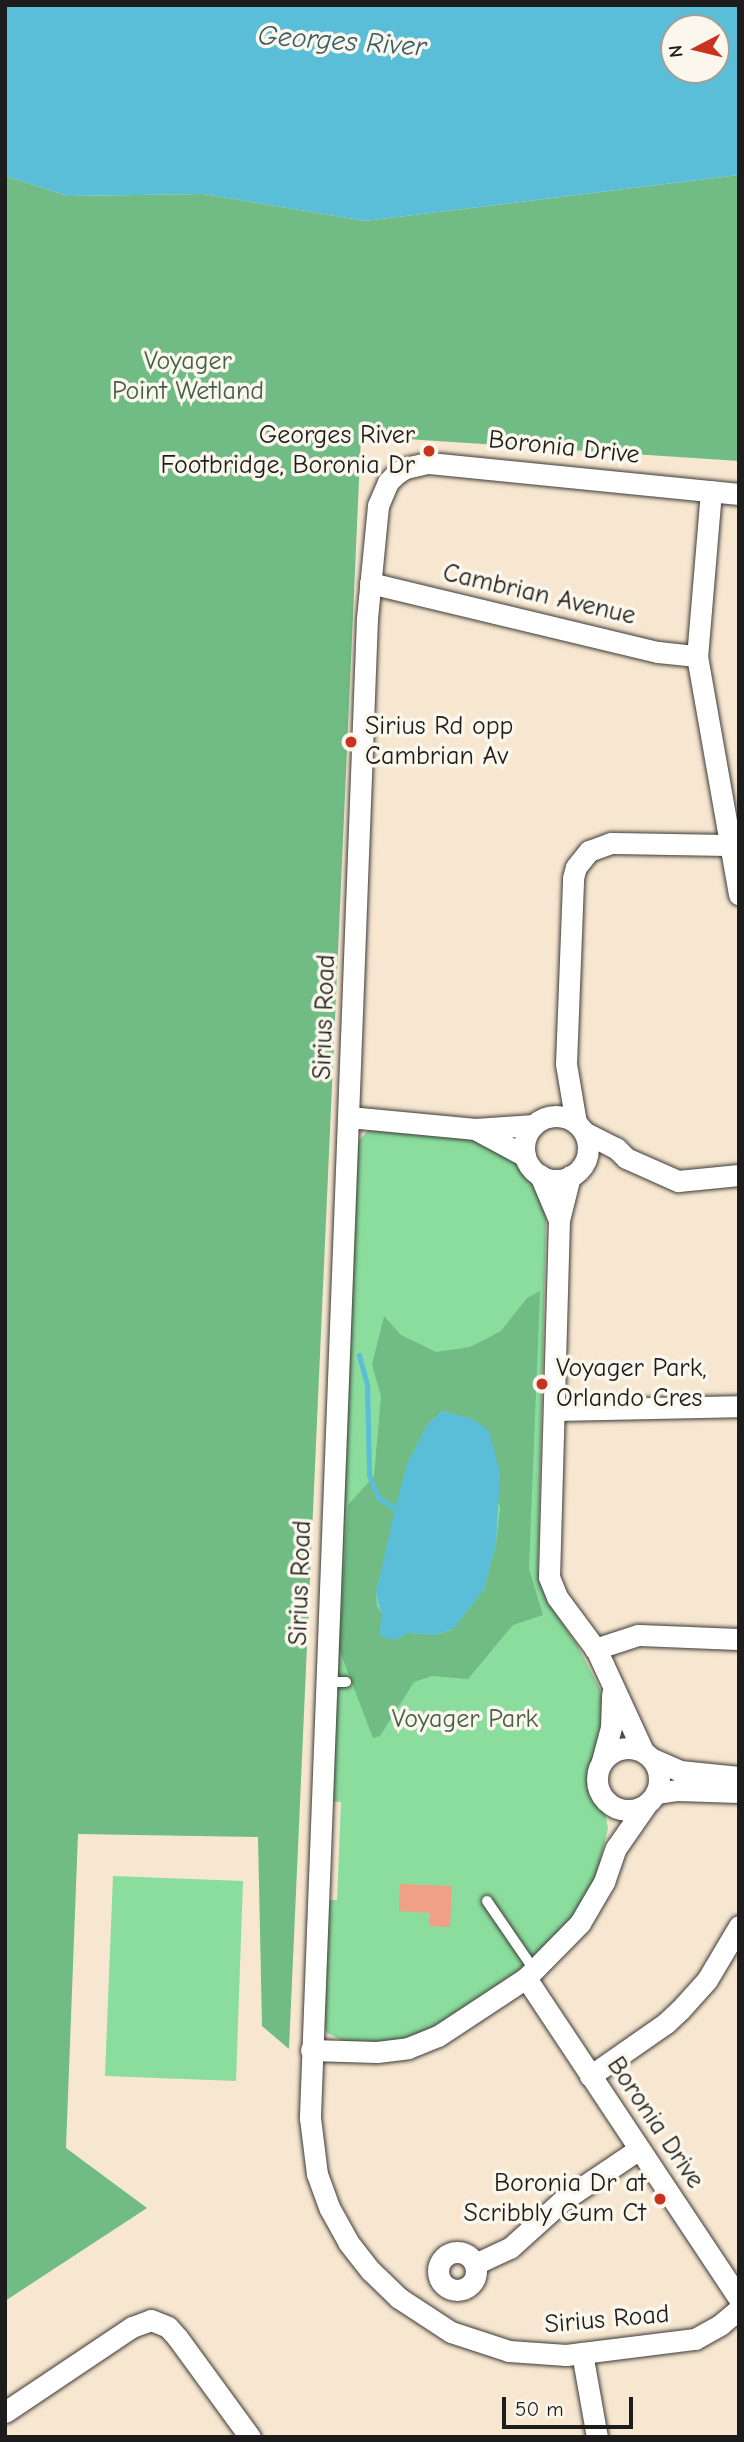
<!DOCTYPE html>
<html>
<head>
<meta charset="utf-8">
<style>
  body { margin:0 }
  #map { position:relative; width:744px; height:2442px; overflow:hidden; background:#f7e7d0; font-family:"Comic Neue",sans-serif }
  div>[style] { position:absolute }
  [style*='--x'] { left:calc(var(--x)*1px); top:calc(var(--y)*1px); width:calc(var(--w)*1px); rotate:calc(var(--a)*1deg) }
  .green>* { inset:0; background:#8bdd9d }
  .forest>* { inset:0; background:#70bc84 }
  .water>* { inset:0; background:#5abed8 }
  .stream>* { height:5px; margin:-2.5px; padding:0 2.5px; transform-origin:2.5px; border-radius:2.5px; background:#5abed8 }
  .building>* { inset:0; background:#f0a084 }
  .roads { filter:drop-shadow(0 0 2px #3d3a37) drop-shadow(0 0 2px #3d3a37) }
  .lane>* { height:10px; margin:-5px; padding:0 5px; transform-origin:5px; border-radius:5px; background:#fff }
  .street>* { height:21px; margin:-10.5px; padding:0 10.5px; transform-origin:10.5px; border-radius:10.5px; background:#fff }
  .street>.ring { margin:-10.5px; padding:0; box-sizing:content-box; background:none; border:21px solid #fff; border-radius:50% }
  .dots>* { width:19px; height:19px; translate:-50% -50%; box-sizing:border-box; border:4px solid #fbf7ec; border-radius:50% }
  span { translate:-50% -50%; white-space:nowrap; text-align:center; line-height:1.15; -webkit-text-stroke:7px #fbf7ec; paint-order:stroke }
  .park-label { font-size:26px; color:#436049 }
  .poi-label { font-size:26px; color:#1c1c1c }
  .right { translate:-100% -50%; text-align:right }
  .left { translate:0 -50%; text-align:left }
  .street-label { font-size:26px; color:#1c1c1c }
  .water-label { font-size:28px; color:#355d67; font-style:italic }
  .frame { position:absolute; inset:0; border:7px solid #1c1c1c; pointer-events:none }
  .north { position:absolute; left:660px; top:14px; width:70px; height:70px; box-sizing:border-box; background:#fbf7ec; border:2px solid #a29f99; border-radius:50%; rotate:263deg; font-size:19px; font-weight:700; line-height:28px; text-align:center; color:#1c1c1c }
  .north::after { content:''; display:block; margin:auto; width:24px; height:32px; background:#c8321e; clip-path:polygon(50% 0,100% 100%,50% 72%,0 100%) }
  .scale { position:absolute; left:502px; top:2397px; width:131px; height:32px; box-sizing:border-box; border:4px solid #1c1c1c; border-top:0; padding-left:9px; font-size:21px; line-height:24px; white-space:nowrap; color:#1c1c1c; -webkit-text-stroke:5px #fbf7ec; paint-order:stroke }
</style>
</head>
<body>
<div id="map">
  <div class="green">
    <div style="clip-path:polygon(371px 1128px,432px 1132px,473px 1140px,509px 1156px,528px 1174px,546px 1215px,538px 1570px,545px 1597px,577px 1645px,600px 1689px,605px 1705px,589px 1776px,590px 1786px,606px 1816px,608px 1829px,595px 1880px,564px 1931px,516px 1972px,433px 2027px,404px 2040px,374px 2044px,344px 2041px,327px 2033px,319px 2013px,323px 1900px,337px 1900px,341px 1802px,327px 1801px,354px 1158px,360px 1139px)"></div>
    <div style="clip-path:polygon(113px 1876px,243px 1881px,236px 2081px,105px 2076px)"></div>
  </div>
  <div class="forest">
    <div style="clip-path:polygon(739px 175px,739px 461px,361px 436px,289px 2049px,262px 2026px,258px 1837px,78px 1834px,66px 2148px,147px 2208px,5px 2301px,5px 176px,68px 196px,204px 194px,365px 221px)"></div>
    <div style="clip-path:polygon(evenodd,540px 1291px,529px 1569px,543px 1615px,513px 1625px,468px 1679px,432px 1676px,414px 1682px,380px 1736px,373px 1738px,339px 1649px,348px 1505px,374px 1476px,381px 1396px,372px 1365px,384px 1316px,401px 1335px,436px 1352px,470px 1347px,501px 1331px,527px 1298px,540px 1291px,442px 1411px,472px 1419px,500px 1508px,496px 1544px,484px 1589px,452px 1630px,436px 1635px,408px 1633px,398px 1639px,377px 1606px,376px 1594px,407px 1464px,428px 1424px,442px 1411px)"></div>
  </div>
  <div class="water">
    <div style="clip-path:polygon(evenodd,5px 5px,739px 5px,739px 175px,365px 221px,204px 194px,68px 196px,5px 176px,5px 5px,674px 28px,716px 28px,716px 70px,674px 70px,674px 28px)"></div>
    <div style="clip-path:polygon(442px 1411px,472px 1419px,489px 1431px,500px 1472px,496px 1544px,484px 1589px,453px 1629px,436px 1635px,408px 1633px,398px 1639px,388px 1639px,379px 1634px,382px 1616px,376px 1594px,395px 1509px,407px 1464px,428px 1424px)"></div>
  </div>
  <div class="stream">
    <div style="--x:359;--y:1355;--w:30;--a:75"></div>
    <div style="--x:367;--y:1384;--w:91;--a:88.7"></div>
    <div style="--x:369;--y:1475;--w:24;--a:68"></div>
    <div style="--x:378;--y:1497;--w:21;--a:35"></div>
  </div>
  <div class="building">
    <div style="clip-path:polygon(400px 1884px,452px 1886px,450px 1927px,429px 1926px,430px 1913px,399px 1911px)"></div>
  </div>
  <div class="roads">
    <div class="lane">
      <div style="--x:324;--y:1682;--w:22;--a:0"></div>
      <div style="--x:487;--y:1901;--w:85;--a:55.6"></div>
    </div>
    <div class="street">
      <div style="--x:711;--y:491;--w:166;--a:94.8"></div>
      <div style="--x:697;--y:656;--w:242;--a:80"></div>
      <div style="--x:739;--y:494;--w:314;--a:-174.3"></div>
      <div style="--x:427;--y:463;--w:23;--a:167"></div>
      <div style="--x:405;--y:468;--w:11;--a:146"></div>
      <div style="--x:396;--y:474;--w:11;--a:135"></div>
      <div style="--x:388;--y:482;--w:26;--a:113"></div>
      <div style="--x:378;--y:506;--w:113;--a:95.6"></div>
      <div style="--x:367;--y:618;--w:1501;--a:92.18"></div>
      <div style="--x:310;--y:2118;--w:56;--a:82.9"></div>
      <div style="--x:317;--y:2174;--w:37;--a:70"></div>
      <div style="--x:330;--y:2209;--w:38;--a:61"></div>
      <div style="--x:348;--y:2242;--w:37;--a:52"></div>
      <div style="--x:371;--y:2271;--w:39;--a:44"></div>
      <div style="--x:399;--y:2298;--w:62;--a:33.2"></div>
      <div style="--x:451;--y:2332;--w:61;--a:18.1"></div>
      <div style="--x:509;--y:2351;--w:57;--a:4"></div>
      <div style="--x:566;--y:2355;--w:130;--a:-7.1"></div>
      <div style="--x:695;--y:2339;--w:29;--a:-29"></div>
      <div style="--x:720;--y:2325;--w:25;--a:-40"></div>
      <div style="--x:370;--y:583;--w:296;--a:13.5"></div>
      <div style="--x:658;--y:652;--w:39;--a:6"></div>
      <div class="ring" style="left:524px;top:1116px;width:43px;height:43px"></div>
      <div style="--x:349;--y:1117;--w:127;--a:5.4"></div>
      <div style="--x:475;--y:1129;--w:59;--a:-3.9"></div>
      <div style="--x:576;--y:1123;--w:60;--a:-99.6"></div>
      <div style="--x:566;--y:1064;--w:186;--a:-87.8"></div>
      <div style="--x:573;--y:878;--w:11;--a:-75"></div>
      <div style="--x:576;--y:867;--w:21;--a:-51"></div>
      <div style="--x:589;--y:851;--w:23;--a:-20"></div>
      <div style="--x:611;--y:843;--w:119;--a:1"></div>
      <div style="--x:475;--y:1129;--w:57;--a:28.4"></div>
      <div style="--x:584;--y:1132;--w:36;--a:27"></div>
      <div style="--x:616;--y:1148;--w:14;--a:45"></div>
      <div style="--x:626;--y:1158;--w:57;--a:23.9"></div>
      <div style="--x:678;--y:1181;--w:61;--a:-5.6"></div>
      <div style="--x:540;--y:1175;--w:49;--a:67.1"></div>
      <div style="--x:570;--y:1176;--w:45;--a:104"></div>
      <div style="--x:559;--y:1220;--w:357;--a:91.6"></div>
      <div style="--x:549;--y:1577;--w:22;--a:68"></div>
      <div style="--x:557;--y:1597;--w:67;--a:53.5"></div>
      <div style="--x:597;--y:1651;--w:110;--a:65.3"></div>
      <div style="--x:554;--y:1410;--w:185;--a:-1.2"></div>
      <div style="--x:595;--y:1649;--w:45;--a:-18"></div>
      <div style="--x:638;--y:1635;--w:101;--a:2.3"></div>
      <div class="ring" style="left:597px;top:1748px;width:41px;height:41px"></div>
      <div style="--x:653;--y:1759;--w:30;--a:24"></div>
      <div style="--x:680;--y:1771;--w:59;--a:5.8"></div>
      <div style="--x:602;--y:1761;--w:35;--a:-75"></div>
      <div style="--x:611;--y:1727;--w:33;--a:-88"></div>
      <div style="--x:656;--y:1793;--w:22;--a:-8"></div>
      <div style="--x:678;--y:1790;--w:61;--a:1.9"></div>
      <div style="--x:526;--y:1978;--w:385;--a:56.4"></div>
      <div style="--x:311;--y:2050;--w:66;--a:1.7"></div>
      <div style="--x:377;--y:2052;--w:31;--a:-7"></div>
      <div style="--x:408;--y:2048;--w:32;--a:-22"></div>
      <div style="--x:438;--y:2036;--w:105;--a:-33.4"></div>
      <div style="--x:526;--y:1978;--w:77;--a:-45.5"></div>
      <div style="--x:580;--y:1923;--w:48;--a:-59.7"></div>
      <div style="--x:604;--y:1882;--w:36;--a:-71"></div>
      <div style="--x:616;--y:1848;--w:52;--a:-55.1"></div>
      <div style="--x:590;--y:2076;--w:93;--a:-34.9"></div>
      <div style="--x:666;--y:2023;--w:19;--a:-43"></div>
      <div style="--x:680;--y:2010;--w:40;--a:-48"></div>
      <div style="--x:707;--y:1980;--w:63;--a:-59.3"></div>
      <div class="ring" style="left:438px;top:2252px;width:17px;height:17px"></div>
      <div style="--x:475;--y:2264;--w:38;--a:-25"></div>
      <div style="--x:510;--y:2248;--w:70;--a:-42.1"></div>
      <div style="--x:562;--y:2201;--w:93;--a:-34"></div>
      <div style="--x:582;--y:2353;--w:85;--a:79.9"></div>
      <div style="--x:5;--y:2412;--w:153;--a:-33.8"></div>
      <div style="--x:132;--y:2327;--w:20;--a:-20"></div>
      <div style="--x:151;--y:2320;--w:18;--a:22"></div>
      <div style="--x:168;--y:2327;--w:13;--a:48"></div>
      <div style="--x:177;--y:2337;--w:124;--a:53.9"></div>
    </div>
  </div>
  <div class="dots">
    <div style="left:429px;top:451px;background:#c8321e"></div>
    <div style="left:351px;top:742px;background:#c8321e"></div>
    <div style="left:542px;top:1384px;background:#c8321e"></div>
    <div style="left:660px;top:2199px;background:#c8321e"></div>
  </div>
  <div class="park-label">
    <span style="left:188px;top:377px">Voyager<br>Point Wetland</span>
    <span style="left:465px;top:1720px">Voyager Park</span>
  </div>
  <div class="poi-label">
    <span class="right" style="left:415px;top:451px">Georges River<br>Footbridge, Boronia Dr</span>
    <span class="left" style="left:365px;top:742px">Sirius Rd opp<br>Cambrian Av</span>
    <span class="left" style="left:556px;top:1384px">Voyager Park,<br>Orlando Cres</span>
    <span class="right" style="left:646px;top:2199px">Boronia Dr at<br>Scribbly Gum Ct</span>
  </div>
  <div class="street-label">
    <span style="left:564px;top:448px;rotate:6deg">Boronia Drive</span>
    <span style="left:539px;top:595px;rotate:13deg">Cambrian Avenue</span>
    <span style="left:325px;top:1017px;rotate:-88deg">Sirius Road</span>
    <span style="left:301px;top:1583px;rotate:-88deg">Sirius Road</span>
    <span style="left:655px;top:2123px;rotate:56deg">Boronia Drive</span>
    <span style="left:607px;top:2320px;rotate:-5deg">Sirius Road</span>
  </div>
  <div class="water-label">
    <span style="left:342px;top:41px;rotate:4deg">Georges River</span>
  </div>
  <div class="frame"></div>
  <div class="north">N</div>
  <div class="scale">50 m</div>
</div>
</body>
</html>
